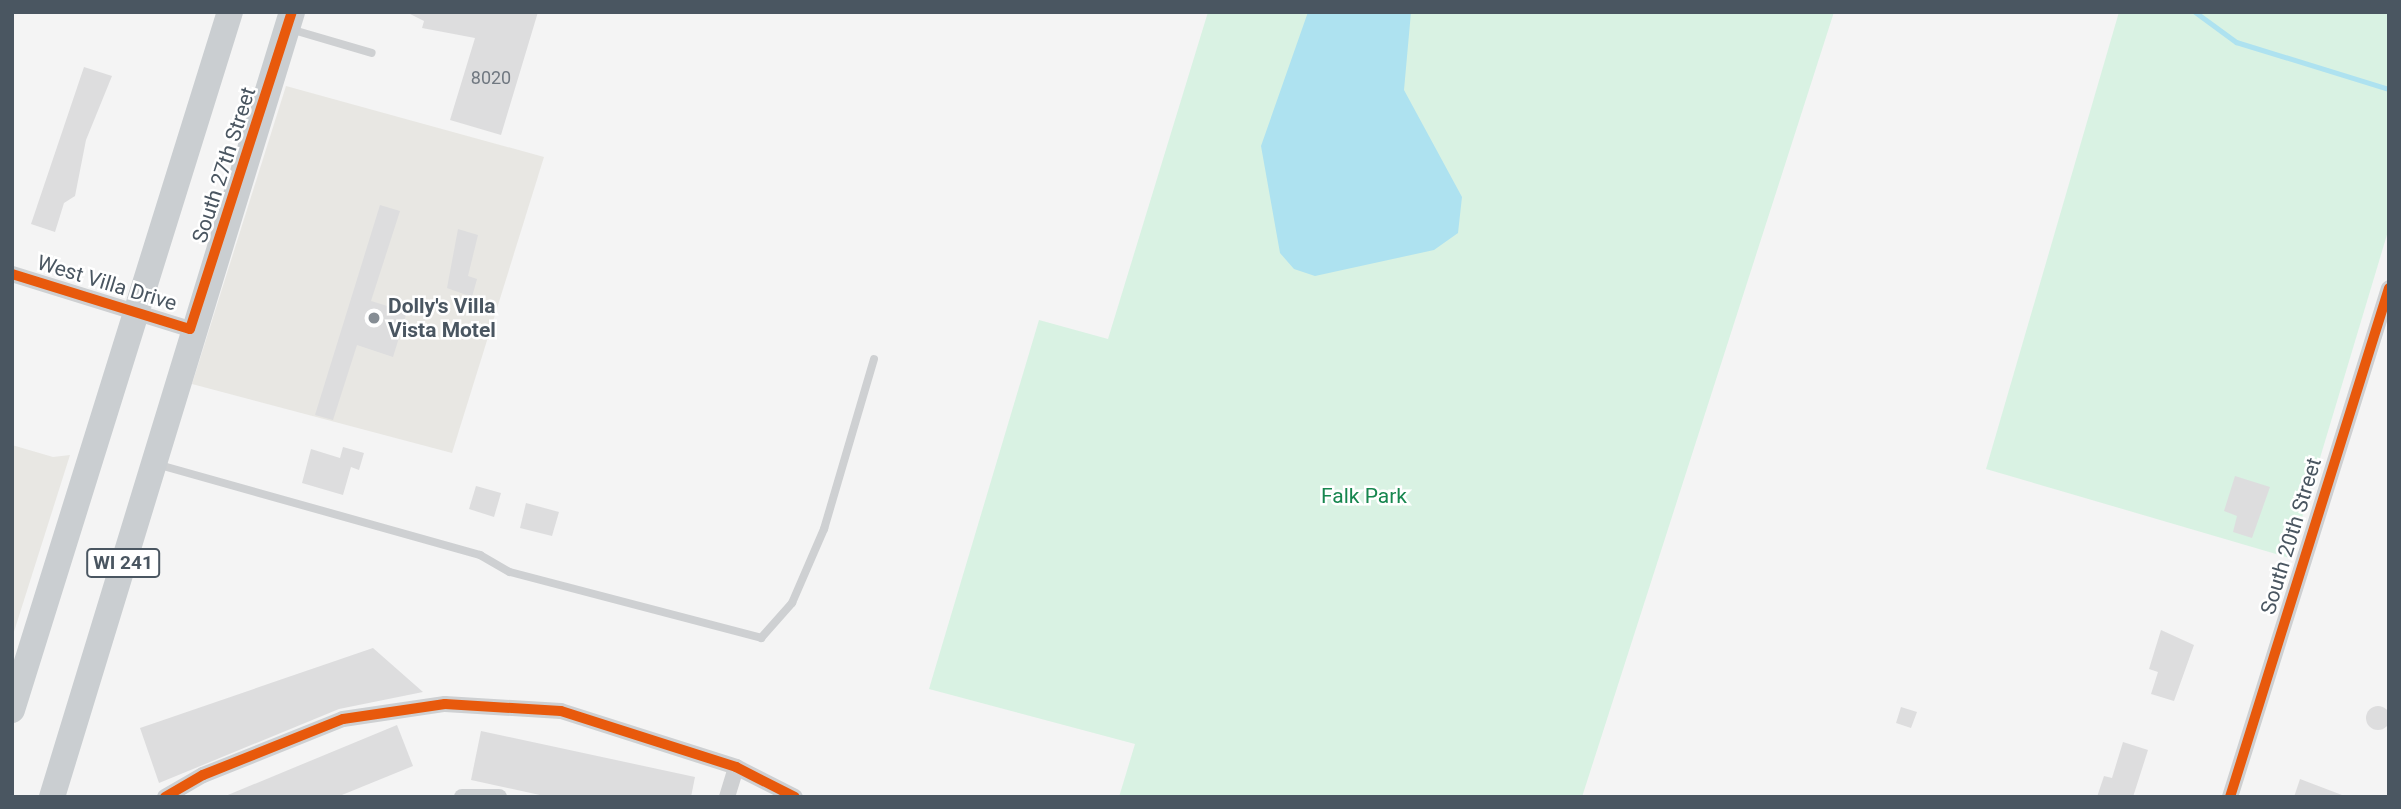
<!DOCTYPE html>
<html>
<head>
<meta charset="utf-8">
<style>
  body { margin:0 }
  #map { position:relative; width:2401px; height:809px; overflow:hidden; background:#f4f4f4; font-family:Roboto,sans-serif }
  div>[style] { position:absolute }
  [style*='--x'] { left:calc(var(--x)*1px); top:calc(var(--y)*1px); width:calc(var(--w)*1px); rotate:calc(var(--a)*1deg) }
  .commercial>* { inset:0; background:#e8e7e3 }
  .green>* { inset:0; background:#d9f2e3 }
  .water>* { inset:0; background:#aee2f0 }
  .stream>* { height:5px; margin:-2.5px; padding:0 2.5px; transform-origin:2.5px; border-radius:2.5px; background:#aee2f0 }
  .building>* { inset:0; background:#ddddde }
  .round { border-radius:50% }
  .lane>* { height:8px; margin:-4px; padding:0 4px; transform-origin:4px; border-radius:4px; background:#ced0d2 }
  .street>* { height:16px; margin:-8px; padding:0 8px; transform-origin:8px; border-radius:8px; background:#ced0d2 }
  .primary>* { height:26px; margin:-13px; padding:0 13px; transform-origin:13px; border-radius:13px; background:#caced1 }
  .cycleway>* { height:10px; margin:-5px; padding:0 5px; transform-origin:5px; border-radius:5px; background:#e8590c }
  .dots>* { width:19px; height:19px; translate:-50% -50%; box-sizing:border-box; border:4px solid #fff; border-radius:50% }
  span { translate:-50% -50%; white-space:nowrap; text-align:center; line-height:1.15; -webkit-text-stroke:5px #fff; paint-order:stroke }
  .number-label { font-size:18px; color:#707881 }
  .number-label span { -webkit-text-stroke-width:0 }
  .shield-label span { padding:2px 5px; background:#fff; border:2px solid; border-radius:5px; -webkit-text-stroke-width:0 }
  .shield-label { font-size:19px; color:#4a5661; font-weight:700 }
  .street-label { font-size:21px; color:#4a5661 }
  .poi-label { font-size:21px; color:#4a5661; font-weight:700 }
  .left { translate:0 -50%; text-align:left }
  .park-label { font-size:21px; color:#17864f }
  .frame { position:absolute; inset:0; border:14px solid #4a5661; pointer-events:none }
</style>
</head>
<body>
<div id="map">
  <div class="commercial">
    <div style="clip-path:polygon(286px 86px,544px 157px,452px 453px,192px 384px)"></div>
    <div style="clip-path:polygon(12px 445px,53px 457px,70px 455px,12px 638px)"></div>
  </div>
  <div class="green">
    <div style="clip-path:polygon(1208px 12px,1834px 12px,1582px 797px,1119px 797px,1135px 744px,929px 689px,1039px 320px,1108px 339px)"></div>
    <div style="clip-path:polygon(2119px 12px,2389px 12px,2389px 228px,2290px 558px,1986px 469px)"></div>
  </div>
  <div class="water">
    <div style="clip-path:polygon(1308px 12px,1411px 12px,1404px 90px,1462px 197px,1458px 233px,1434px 250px,1315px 276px,1294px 269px,1280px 253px,1261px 146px)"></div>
  </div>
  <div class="stream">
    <div style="--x:2195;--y:12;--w:51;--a:36.2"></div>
    <div style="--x:2236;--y:42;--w:160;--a:17.1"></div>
  </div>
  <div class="building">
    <div style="clip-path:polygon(406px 12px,538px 12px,501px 135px,450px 120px,475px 38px,422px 28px,424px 21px)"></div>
    <div style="clip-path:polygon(84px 67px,112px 76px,86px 140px,75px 196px,64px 203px,55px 232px,31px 224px)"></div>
    <div style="clip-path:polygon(380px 205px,400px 211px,371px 301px,407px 312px,393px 357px,357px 345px,333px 420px,315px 415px)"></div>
    <div style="clip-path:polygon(458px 229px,478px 235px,468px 276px,477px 279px,472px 297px,447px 288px)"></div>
    <div style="clip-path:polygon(343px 447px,364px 453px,359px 470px,351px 467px,343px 495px,302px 483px,311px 449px,340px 458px)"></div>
    <div style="clip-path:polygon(2235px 476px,2270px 487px,2252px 538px,2233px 532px,2237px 516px,2224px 511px)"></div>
    <div style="clip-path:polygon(476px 486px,501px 493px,494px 517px,469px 509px)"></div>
    <div style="clip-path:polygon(526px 503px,559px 512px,552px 536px,520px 528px)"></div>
    <div style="clip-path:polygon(2161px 630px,2194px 645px,2174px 701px,2151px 694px,2158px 672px,2149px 669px)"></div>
    <div style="clip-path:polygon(373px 648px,423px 692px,339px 709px,159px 783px,140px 728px)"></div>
    <div class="round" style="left:2366px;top:706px;width:24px;height:24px"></div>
    <div style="clip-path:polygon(1901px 707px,1917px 712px,1911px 728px,1896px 723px)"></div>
    <div style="clip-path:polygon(397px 725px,413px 766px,337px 797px,223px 797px)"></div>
    <div style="clip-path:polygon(481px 731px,695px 777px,691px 797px,549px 797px,471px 780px)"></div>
    <div style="clip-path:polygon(2123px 742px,2148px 750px,2133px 797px,2097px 797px,2104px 776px,2112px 778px)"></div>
    <div style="clip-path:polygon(2300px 779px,2342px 795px,2342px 797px,2294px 797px)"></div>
  </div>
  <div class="lane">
    <div style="--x:290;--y:29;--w:85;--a:16.3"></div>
    <div style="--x:156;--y:464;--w:337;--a:15.7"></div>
    <div style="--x:480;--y:555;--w:34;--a:30"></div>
    <div style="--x:510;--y:572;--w:260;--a:14.7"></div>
    <div style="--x:761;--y:638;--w:47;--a:-48.5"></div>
    <div style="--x:792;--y:603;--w:81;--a:-66.6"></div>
    <div style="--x:824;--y:529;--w:177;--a:-73.6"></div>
  </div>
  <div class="street">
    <div style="--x:12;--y:274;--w:186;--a:17.2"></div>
    <div style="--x:165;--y:797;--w:44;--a:-30.1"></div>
    <div style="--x:203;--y:775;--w:151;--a:-21.8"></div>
    <div style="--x:343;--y:719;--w:103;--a:-8.4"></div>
    <div style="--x:445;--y:704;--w:116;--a:3.5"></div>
    <div style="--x:561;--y:711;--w:184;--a:17.7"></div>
    <div style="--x:736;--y:767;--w:66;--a:27"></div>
    <div style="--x:462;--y:797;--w:37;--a:0"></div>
    <div style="--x:727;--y:797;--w:31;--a:-73"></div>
    <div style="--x:2230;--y:797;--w:533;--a:-72.65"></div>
  </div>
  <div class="primary">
    <div style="--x:12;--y:710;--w:731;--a:-72.66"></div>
    <div style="--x:52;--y:797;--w:821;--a:-73"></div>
  </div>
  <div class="cycleway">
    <div style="--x:12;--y:274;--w:186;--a:17.2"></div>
    <div style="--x:190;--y:329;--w:333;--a:-72.2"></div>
    <div style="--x:165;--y:797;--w:44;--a:-30.1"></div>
    <div style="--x:203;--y:775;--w:151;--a:-21.8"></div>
    <div style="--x:343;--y:719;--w:103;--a:-8.4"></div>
    <div style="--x:445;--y:704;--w:116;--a:3.5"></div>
    <div style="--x:561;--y:711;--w:184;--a:17.7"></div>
    <div style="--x:736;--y:767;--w:66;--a:27"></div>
    <div style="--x:2230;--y:797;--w:533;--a:-72.65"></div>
  </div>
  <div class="dots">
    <div style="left:374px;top:318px;background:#868d94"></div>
  </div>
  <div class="number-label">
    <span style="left:491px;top:78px">8020</span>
  </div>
  <div class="shield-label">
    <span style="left:123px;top:563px">WI 241</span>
  </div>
  <div class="street-label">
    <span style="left:224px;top:165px;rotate:-72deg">South 27th Street</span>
    <span style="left:107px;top:283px;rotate:17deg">West Villa Drive</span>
    <span style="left:2291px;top:536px;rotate:-73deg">South 20th Street</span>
  </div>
  <div class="poi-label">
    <span class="left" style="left:388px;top:318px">Dolly's Villa<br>Vista Motel</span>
  </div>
  <div class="park-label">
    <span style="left:1364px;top:496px">Falk Park</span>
  </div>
  <div class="frame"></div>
</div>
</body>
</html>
